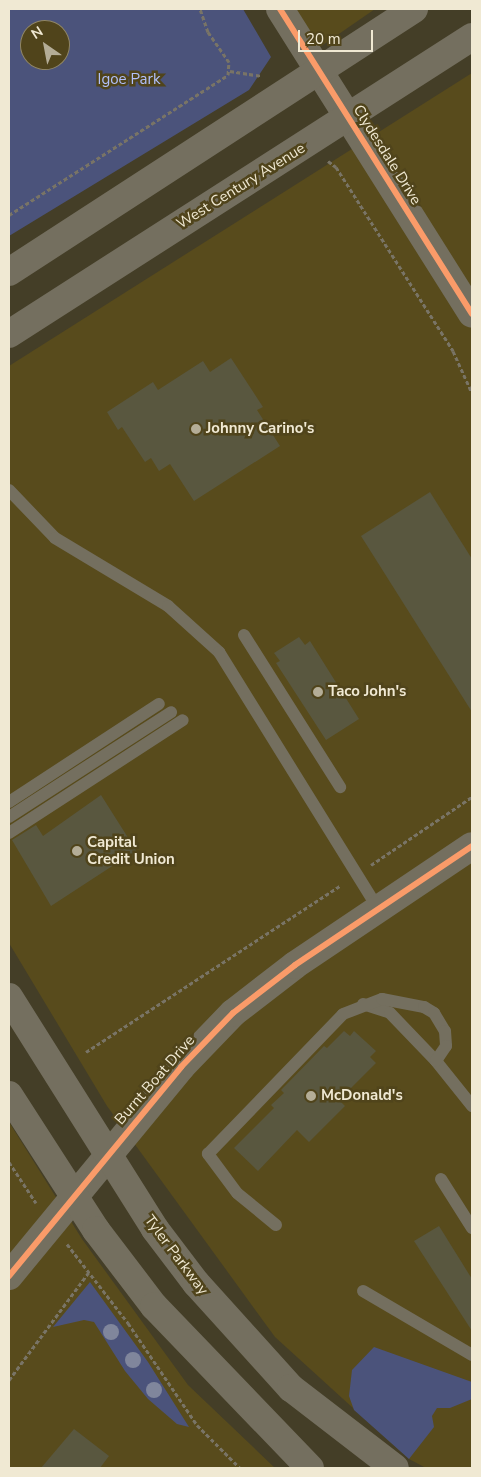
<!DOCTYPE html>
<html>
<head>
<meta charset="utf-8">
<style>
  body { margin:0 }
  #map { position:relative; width:481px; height:1477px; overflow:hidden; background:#443e27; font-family:"Nunito Sans",sans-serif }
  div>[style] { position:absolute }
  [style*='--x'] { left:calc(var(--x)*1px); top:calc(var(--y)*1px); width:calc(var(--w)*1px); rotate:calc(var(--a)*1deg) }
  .built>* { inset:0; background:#584b1c }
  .green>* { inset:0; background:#4b537b }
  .building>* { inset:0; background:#59573f }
  .path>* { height:3px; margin-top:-1.5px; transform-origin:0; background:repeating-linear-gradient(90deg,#797466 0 4px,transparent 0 6.5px) }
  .service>* { height:12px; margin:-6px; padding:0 6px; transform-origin:6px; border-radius:6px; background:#746f5f }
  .tertiary>* { height:28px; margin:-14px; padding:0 14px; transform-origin:14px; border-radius:14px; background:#746f5f }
  .secondary>* { height:28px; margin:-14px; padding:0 14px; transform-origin:14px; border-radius:14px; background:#746f5f }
  .cycleway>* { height:6px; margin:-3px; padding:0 3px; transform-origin:3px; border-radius:3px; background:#fa9b69 }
  .trees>* { width:16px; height:16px; margin:-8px; border-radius:50%; background:#80869c }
  .dots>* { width:14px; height:14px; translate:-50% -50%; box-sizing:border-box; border:2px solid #50441b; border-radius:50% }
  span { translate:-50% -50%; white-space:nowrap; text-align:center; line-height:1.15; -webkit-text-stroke:5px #50441b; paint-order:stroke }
  .park-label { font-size:15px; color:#b1c0fb }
  .street-label { font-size:15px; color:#f0e9d3 }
  .poi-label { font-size:15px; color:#f0e9d3; font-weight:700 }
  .left { translate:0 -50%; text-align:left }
  .frame { position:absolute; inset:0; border:10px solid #f0e9d3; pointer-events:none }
  .north { position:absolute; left:20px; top:20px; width:50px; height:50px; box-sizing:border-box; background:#50441b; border:1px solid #908665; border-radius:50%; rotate:327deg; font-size:14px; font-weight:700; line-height:20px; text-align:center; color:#f0e9d3 }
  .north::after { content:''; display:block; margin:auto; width:18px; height:22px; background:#b4ad97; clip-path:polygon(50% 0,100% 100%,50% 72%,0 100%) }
  .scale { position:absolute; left:298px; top:30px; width:75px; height:22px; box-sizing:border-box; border:2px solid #f0e9d3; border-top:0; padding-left:6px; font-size:15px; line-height:18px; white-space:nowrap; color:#f0e9d3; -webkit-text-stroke:4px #50441b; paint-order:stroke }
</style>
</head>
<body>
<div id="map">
  <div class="built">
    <div style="clip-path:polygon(296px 9px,375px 9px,320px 47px)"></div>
    <div style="clip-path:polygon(472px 73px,472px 1468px,426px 1468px,409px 1459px,275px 1337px,107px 1106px,9px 943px,9px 366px)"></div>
    <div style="clip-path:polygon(9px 1122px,82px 1239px,188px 1385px,275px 1468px,9px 1468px)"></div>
  </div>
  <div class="green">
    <div style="clip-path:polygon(evenodd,9px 9px,243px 9px,271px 57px,249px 90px,9px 236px,9px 9px,30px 30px,60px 30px,60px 60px,30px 60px,30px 30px)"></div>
    <div style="clip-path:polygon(90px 1282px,148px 1362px,189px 1427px,177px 1424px,148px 1399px,125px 1371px,94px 1322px,84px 1320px,53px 1327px)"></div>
    <div style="clip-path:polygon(374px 1347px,472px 1382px,472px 1399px,450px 1408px,437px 1408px,432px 1416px,434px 1427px,409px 1459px,354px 1410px,349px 1396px,352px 1370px)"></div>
  </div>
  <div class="building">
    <div style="clip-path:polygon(231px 358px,263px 407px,257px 410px,280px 446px,194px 501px,170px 464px,159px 471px,151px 458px,145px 462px,122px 427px,118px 430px,107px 412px,153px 382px,158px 390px,203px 361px,210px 372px)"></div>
    <div style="clip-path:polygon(430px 492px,472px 559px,472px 712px,361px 536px)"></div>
    <div style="clip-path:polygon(299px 637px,305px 645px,310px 641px,359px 719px,326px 740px,276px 663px,280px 661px,274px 653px)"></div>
    <div style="clip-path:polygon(101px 795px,139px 855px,122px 865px,120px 861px,51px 906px,12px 840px,36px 825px,43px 836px)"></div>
    <div style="clip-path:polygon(344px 1031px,350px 1036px,354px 1031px,376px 1051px,370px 1057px,376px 1063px,339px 1100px,345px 1106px,309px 1142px,297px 1130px,258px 1171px,234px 1148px,274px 1108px,271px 1105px,284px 1093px,281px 1090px,324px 1046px,327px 1048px)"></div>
    <div style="clip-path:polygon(439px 1226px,472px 1279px,472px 1331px,414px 1241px)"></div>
    <div style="clip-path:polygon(74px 1429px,109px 1456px,100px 1468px,41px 1468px)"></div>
  </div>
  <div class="path">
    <div style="--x:230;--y:71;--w:31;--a:9"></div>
    <div style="--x:328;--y:161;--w:10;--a:37"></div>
    <div style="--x:336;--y:167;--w:218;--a:57.5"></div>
    <div style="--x:453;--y:351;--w:46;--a:65.7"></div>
    <div style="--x:9;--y:215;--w:260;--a:-32.6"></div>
    <div style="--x:228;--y:75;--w:13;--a:-86"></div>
    <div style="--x:229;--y:62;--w:37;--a:-125"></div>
    <div style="--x:208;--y:32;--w:24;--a:-109"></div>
    <div style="--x:371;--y:865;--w:122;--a:-34"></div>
    <div style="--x:86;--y:1052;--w:305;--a:-33.2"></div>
    <div style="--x:9;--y:1162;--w:49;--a:56.6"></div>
    <div style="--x:67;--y:1244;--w:100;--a:52.3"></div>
    <div style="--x:128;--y:1323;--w:123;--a:55.9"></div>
    <div style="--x:197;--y:1425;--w:61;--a:45"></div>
    <div style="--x:9;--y:1380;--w:134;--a:-53.5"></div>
  </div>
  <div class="service">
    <div style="--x:9;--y:490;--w:66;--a:46.2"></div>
    <div style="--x:55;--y:538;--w:132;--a:31"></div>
    <div style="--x:168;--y:606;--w:69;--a:42"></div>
    <div style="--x:219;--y:652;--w:304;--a:58.2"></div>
    <div style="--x:244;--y:635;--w:180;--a:57.7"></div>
    <div style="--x:9;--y:802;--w:179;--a:-33.2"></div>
    <div style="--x:9;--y:817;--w:193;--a:-32.9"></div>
    <div style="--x:9;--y:833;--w:207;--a:-33"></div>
    <div style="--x:363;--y:1004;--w:28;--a:18"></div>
    <div style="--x:390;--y:1013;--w:66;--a:46.2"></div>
    <div style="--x:436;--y:1061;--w:58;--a:51.3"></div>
    <div style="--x:441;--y:1179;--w:58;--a:57.7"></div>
    <div style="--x:276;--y:1225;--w:50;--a:-140.6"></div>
    <div style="--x:237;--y:1193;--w:49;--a:-126.6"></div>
    <div style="--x:208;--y:1154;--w:194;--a:-46"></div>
    <div style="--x:343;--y:1014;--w:42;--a:-21"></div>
    <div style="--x:382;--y:999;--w:43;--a:10.8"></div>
    <div style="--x:424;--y:1007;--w:12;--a:31"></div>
    <div style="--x:434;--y:1013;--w:21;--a:59"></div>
    <div style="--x:445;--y:1031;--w:15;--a:86"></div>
    <div style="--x:446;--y:1046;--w:18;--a:124"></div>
    <div style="--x:363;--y:1291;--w:126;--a:30.4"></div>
  </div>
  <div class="tertiary">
    <div style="--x:280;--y:9;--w:360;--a:57.8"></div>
    <div style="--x:9;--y:1276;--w:271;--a:-50.5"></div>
    <div style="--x:181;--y:1067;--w:75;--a:-46.1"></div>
    <div style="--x:233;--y:1013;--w:78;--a:-37.7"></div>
    <div style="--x:295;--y:965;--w:213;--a:-33.9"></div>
  </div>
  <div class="secondary">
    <div style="--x:9;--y:272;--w:483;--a:-33"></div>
    <div style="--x:9;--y:334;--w:550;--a:-32.68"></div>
    <div style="--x:9;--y:997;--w:274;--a:57.8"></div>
    <div style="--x:155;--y:1229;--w:68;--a:52.8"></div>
    <div style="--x:196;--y:1283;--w:142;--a:47.9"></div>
    <div style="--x:291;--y:1388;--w:131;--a:37.6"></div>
    <div style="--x:9;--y:1095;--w:161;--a:57.2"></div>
    <div style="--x:96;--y:1230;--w:96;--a:52.7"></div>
    <div style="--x:154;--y:1306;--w:225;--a:46.1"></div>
  </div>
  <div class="cycleway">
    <div style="--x:280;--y:9;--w:360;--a:57.8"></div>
    <div style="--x:9;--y:1276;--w:271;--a:-50.5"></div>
    <div style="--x:181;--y:1067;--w:75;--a:-46.1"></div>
    <div style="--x:233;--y:1013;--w:78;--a:-37.7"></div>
    <div style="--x:295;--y:965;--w:213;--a:-33.9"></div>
  </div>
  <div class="trees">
    <div style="left:111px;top:1332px"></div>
    <div style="left:133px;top:1360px"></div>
    <div style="left:154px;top:1390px"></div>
  </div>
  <div class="dots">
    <div style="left:196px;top:429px;background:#b4ad97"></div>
    <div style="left:318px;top:692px;background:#b4ad97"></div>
    <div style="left:77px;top:851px;background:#b4ad97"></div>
    <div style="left:311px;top:1096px;background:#b4ad97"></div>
  </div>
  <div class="park-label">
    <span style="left:129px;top:80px">Igoe Park</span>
  </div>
  <div class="street-label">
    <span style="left:387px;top:155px;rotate:58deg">Clydesdale Drive</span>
    <span style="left:241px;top:186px;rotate:-32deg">West Century Avenue</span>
    <span style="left:155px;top:1080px;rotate:-49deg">Burnt Boat Drive</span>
    <span style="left:176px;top:1255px;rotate:53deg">Tyler Parkway</span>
  </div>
  <div class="poi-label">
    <span class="left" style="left:206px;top:429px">Johnny Carino's</span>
    <span class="left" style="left:328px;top:692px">Taco John's</span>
    <span class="left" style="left:87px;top:851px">Capital<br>Credit Union</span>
    <span class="left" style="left:321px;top:1096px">McDonald's</span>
  </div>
  <div class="frame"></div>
  <div class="north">N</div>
  <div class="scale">20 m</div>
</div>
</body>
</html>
